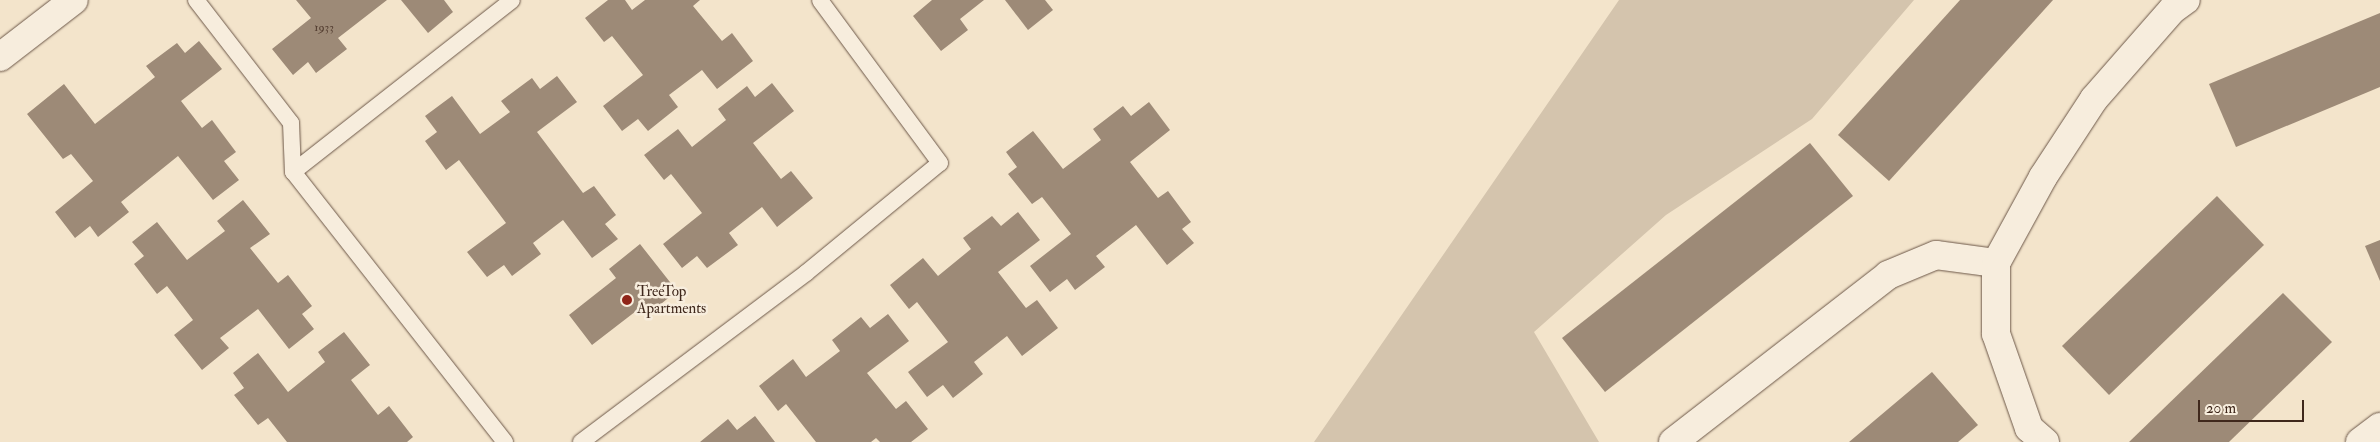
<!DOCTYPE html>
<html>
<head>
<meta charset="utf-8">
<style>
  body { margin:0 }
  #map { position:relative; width:2380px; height:442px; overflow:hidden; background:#f3e4cb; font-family:"IM FELL Double Pica",serif }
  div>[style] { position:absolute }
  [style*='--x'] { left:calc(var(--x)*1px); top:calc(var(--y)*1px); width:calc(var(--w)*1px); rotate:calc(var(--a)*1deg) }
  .green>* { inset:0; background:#d4c4ad }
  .building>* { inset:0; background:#9d8a77 }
  .roads { filter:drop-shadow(0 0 1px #6c5748) drop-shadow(0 0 1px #6c5748) }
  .service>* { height:16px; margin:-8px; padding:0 8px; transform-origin:8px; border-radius:8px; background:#f7eddd }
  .minor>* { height:28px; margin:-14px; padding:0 14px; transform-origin:14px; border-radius:14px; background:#f7eddd }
  .secondary>* { height:28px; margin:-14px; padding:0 14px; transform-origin:14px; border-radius:14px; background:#f7eddd }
  .dots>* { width:14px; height:14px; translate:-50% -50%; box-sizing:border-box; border:2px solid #f7eddd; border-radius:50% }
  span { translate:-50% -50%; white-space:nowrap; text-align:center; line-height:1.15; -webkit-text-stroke:5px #f7eddd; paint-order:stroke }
  .number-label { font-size:12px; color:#564033 }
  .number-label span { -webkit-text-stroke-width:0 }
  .poi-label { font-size:15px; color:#3f281c }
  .left { translate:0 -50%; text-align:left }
  .scale { position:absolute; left:2198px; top:400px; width:106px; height:22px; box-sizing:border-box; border:2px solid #3f281c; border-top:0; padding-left:6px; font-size:15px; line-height:18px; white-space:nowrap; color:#3f281c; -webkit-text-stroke:4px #f7eddd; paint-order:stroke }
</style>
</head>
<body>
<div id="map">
  <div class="green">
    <div style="clip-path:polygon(1619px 0,1914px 0,1812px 119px,1666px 215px,1534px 332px,1599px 442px,1314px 442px)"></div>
  </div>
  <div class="building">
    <div style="clip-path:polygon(296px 0,387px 0,338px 38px,347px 49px,316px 73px,308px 62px,293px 75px,272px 49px,311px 18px)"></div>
    <div style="clip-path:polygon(401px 0,444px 0,453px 12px,428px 33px)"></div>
    <div style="clip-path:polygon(608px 0,625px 0,632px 10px,645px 0,700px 0,693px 6px,722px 41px,732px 33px,753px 61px,717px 89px,702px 70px,669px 95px,678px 107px,648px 131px,638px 119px,622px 131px,603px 106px,643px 75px,612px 36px,604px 42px,585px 18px)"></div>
    <div style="clip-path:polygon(932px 0,984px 0,960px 19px,968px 30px,941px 51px,913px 16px)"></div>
    <div style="clip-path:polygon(1005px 0,1045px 0,1053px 10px,1028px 30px)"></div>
    <div style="clip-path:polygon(1960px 0,2053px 0,1889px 181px,1838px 135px)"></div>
    <div style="clip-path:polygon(2380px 13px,2380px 87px,2236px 147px,2209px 84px)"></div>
    <div style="clip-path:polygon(199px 41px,222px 69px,181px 101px,202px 128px,212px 120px,236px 152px,224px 161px,239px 180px,213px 200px,178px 156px,121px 202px,129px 212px,98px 237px,90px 226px,75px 238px,55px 212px,93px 181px,71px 154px,63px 159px,27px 114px,64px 84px,95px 124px,155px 77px,146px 66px,177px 43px,185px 53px)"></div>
    <div style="clip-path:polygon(557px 76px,577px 102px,537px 132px,583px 193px,594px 186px,616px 215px,605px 224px,618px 239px,592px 258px,563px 220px,533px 243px,541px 254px,512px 276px,504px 265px,487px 277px,467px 252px,506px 223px,459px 160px,446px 170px,425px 141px,437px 132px,425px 116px,452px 96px,480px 134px,510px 112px,501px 101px,532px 78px,540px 89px)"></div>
    <div style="clip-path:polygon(772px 83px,794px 111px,753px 143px,781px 179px,791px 171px,813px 198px,777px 227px,762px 207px,729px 233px,738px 245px,707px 268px,697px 256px,682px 268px,663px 244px,702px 213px,671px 174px,664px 180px,644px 155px,678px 129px,692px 147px,726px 120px,718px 109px,747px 86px,755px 97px)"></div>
    <div style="clip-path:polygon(1149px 102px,1170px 130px,1130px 162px,1158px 198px,1168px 191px,1191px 222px,1182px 229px,1194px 243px,1167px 265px,1136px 225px,1096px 256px,1105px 267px,1075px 290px,1067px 279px,1050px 292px,1030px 266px,1071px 234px,1042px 197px,1032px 204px,1008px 174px,1017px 167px,1006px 152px,1033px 131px,1063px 169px,1101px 140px,1093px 129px,1123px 106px,1131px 116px)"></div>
    <div style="clip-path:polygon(1810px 143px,1853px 196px,1605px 392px,1562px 338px)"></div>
    <div style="clip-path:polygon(2217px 196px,2264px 245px,2109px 395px,2062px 346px)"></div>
    <div style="clip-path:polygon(243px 200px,270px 234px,250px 248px,278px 283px,288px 275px,312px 306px,302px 314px,314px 329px,289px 349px,258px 309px,220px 338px,229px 348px,202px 370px,174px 335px,193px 320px,167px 286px,157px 294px,134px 264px,144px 256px,132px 242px,157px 222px,187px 260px,225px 231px,217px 221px)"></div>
    <div style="clip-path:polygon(1018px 212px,1040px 240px,998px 272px,1026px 308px,1037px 300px,1058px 328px,1022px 356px,1007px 336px,974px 362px,983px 374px,953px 398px,943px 385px,927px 397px,908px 372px,948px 342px,917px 302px,909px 309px,890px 285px,923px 258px,938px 276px,971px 249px,963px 238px,992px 216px,1001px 226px)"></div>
    <div style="clip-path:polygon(2380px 240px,2380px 281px,2365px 246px)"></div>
    <div style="clip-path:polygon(640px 244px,677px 291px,646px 316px,640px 308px,592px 345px,569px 315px,616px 278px,609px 269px)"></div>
    <div style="clip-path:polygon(2283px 293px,2332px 342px,2229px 442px,2129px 442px)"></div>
    <div style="clip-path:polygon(888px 314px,909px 341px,867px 373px,896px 409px,906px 401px,928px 429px,911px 442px,880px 442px,876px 438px,871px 442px,816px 442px,786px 404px,778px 411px,759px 386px,793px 359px,806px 377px,840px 351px,832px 340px,861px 317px,870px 328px)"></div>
    <div style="clip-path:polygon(344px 332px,370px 365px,351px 380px,378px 415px,389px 406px,413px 437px,407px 442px,287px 442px,268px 418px,258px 425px,234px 395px,244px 388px,233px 373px,258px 353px,288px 392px,325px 362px,318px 352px)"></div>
    <div style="clip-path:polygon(1932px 372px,1978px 425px,1958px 442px,1849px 442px)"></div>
    <div style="clip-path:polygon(755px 416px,775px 442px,700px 442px,728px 419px,737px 430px)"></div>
  </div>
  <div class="roads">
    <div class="service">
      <div style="--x:196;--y:0;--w:155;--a:52.3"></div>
      <div style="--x:291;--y:123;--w:49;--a:87.7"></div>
      <div style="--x:505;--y:442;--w:343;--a:-128.1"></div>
      <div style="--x:293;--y:172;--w:278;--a:-38.1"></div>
      <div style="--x:581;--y:442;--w:281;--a:-36.9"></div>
      <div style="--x:806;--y:273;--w:173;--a:-39.4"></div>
      <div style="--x:940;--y:163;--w:202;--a:-126.4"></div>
    </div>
    <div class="minor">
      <div style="--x:1673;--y:442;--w:272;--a:-37.8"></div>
      <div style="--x:1888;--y:275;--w:52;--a:-22.6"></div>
      <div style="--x:1936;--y:255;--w:61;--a:7.6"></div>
      <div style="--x:2045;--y:442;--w:21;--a:-139"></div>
      <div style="--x:2029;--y:428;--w:100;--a:-109.3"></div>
      <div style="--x:1996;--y:334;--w:71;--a:-90"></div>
      <div style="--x:1996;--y:263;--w:98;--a:-61.3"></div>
      <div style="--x:2043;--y:177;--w:93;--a:-56.8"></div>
      <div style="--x:2094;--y:99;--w:118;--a:-48.8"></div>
      <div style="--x:2172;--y:10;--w:17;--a:-36"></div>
      <div style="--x:2360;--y:442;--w:25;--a:-37"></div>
    </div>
    <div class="secondary">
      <div style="--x:0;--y:57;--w:93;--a:-37.6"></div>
    </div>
  </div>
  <div class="dots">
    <div style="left:627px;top:300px;background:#8f2418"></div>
  </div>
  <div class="number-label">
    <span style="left:324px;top:28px">1933</span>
  </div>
  <div class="poi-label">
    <span class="left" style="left:637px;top:300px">TreeTop<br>Apartments</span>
  </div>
  <div class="scale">20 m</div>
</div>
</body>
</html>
